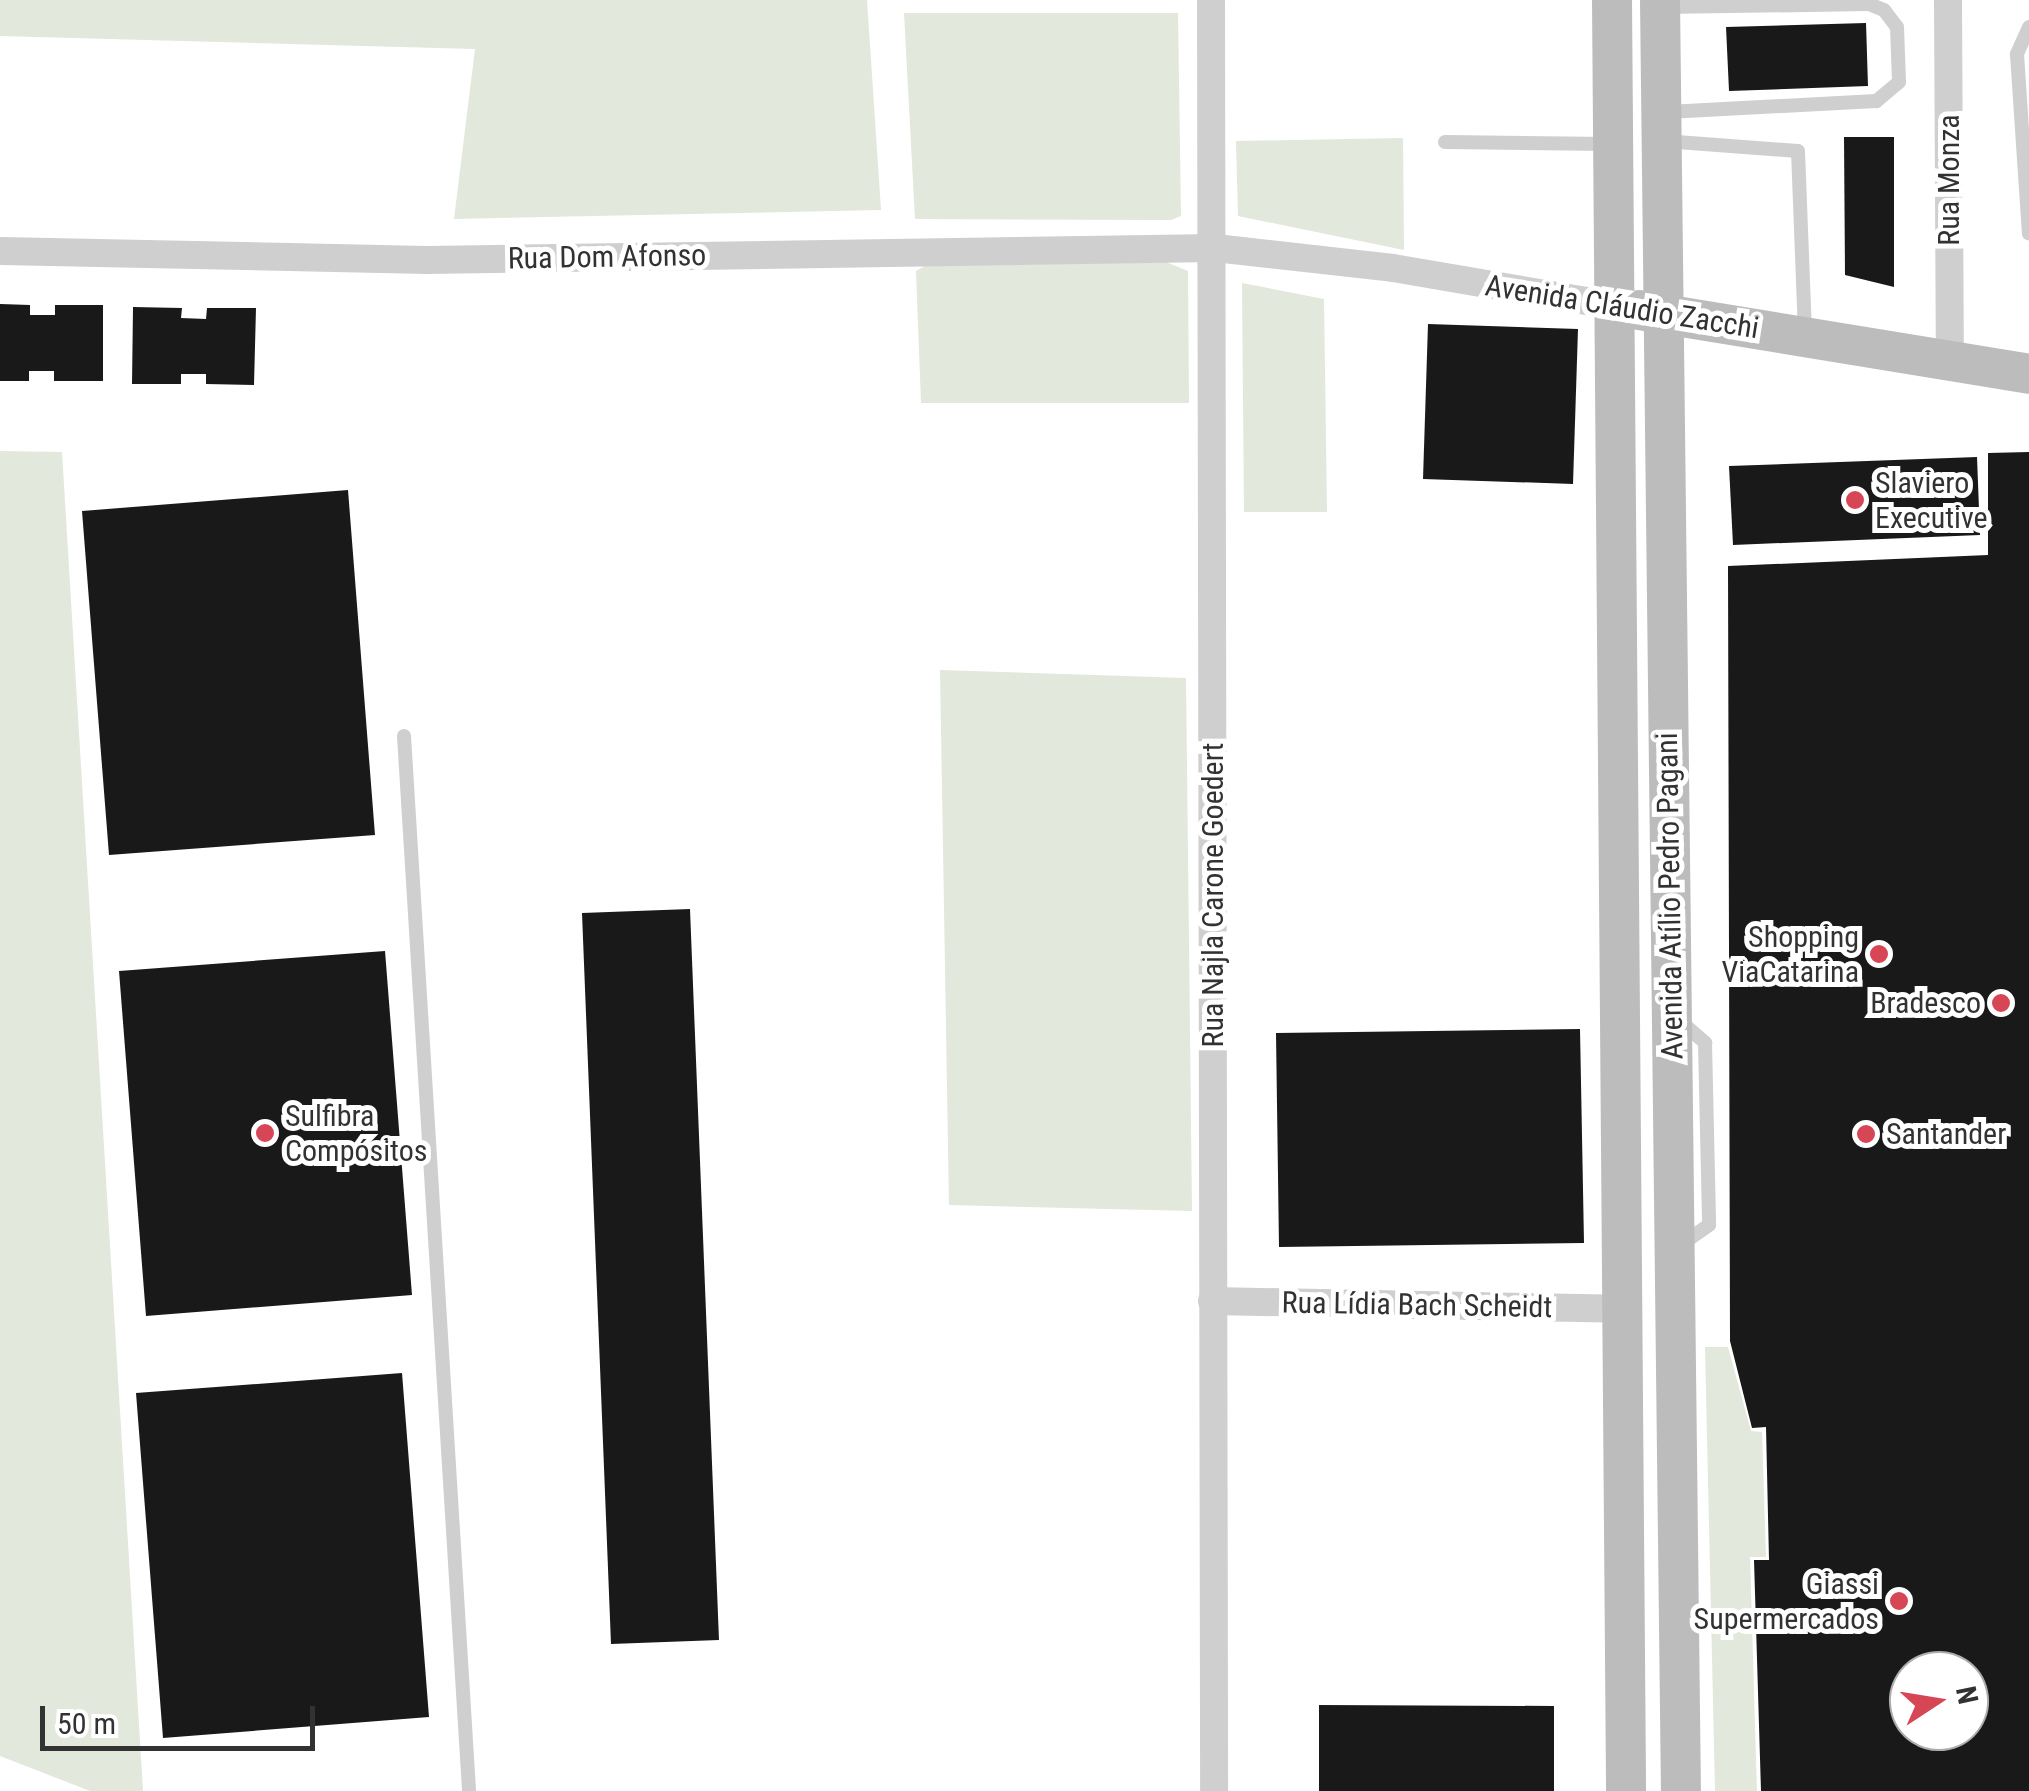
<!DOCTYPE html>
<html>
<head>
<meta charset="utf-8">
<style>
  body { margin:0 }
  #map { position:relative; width:2029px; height:1791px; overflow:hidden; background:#fff; font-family:"Roboto Condensed",sans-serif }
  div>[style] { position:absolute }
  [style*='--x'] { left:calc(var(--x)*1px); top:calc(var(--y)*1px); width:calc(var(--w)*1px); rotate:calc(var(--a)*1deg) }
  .green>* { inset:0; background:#e2e8dc }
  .building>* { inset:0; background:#191919 }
  .lane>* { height:14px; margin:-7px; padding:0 7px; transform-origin:7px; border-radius:7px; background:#cfcfcf }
  .street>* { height:28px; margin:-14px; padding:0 14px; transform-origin:14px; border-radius:14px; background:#cfcfcf }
  .secondary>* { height:40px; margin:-20px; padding:0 20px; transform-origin:20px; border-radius:20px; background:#bcbcbc }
  .dots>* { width:28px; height:28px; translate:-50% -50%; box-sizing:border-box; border:5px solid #fff; border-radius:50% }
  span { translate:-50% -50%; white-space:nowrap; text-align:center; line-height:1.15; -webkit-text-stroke:10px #fff; paint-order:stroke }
  .street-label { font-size:30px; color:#323232 }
  .poi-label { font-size:30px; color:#323232 }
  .left { translate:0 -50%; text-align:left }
  .right { translate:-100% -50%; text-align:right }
  .north { position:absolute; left:1889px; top:1651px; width:100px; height:100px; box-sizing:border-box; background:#fff; border:2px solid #adadad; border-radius:50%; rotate:78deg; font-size:28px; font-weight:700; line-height:40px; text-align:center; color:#323232 }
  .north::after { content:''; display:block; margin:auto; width:35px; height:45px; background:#d74655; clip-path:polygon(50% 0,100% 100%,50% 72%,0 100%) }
  .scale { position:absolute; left:40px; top:1706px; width:275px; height:45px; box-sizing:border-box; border:5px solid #323232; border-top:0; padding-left:12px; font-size:30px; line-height:35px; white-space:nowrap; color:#323232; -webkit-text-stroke:8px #fff; paint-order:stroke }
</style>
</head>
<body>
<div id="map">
  <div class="green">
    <div style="clip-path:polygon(0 0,867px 0,881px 210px,454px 219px,475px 49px,0 36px)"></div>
    <div style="clip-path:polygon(904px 13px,1178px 13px,1181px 216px,1171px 220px,915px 219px)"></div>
    <div style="clip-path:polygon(1403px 138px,1404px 250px,1238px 216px,1236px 141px)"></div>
    <div style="clip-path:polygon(1166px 262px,1188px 271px,1189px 403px,921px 403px,916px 271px,928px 264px)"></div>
    <div style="clip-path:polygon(1242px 283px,1324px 299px,1327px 512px,1244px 512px)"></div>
    <div style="clip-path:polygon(0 451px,62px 452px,143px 1791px,90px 1791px,0 1756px)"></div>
    <div style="clip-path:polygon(940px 670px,1186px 678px,1192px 1211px,949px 1205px)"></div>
    <div style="clip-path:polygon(1705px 1347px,1728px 1347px,1751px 1431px,1762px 1432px,1766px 1557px,1750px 1557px,1757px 1791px,1715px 1791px)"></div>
  </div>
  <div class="building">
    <div style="clip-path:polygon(1866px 23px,1868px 86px,1729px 91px,1726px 27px)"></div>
    <div style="clip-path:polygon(1844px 137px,1894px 137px,1894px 287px,1845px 275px)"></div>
    <div style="clip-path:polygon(0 304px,30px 305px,30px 315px,55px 315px,55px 305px,103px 305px,103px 381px,54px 381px,54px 371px,29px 371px,29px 381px,0 381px)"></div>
    <div style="clip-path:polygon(133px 307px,182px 308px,181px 318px,206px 319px,207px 308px,256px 308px,254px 385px,206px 384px,206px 374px,181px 374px,181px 384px,132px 384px)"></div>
    <div style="clip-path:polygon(1428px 324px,1578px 329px,1573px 484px,1423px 479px)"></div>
    <div style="clip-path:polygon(evenodd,2029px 452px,2029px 1791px,1761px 1791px,1754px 1560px,1769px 1560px,1766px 1427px,1752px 1428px,1730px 1341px,1728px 566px,1988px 555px,1988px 453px,2029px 452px,1909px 1671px,1969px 1671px,1969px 1731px,1909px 1731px,1909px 1671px)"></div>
    <div style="clip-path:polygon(1977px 457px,1980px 535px,1733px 545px,1729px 466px)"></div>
    <div style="clip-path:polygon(348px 490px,375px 835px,109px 855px,82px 511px)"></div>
    <div style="clip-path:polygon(690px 909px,719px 1640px,611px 1644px,582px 913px)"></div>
    <div style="clip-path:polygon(385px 951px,412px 1295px,146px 1316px,119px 971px)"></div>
    <div style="clip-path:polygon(1580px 1029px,1584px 1243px,1279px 1247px,1276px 1033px)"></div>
    <div style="clip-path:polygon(402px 1373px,429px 1717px,163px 1738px,136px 1393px)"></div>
    <div style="clip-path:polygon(1319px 1705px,1554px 1706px,1554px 1791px,1319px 1791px)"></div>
  </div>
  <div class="lane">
    <div style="--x:1663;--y:7;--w:206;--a:-0.8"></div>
    <div style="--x:1869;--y:4;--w:16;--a:22"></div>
    <div style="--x:1884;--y:10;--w:21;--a:53"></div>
    <div style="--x:1897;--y:27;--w:55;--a:87.9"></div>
    <div style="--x:1899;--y:82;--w:30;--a:140"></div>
    <div style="--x:1876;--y:101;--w:209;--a:177"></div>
    <div style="--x:2029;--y:27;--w:30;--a:114"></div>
    <div style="--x:2017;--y:54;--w:180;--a:86.2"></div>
    <div style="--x:1664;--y:141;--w:134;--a:4.3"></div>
    <div style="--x:1798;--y:151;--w:185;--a:87.8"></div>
    <div style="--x:1445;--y:142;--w:163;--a:0.7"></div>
    <div style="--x:404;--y:736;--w:1057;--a:86.47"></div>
    <div style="--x:1679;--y:1020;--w:35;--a:41"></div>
    <div style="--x:1705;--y:1043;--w:182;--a:88.7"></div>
    <div style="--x:1709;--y:1225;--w:37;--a:145"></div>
  </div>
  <div class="street">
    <div style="--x:1211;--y:0;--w:1791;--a:89.9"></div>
    <div style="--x:1948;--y:0;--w:360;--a:89.7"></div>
    <div style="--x:0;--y:251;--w:427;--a:1.2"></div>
    <div style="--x:427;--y:260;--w:788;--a:-0.87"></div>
    <div style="--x:1215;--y:248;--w:179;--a:6.4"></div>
    <div style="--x:1393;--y:268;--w:225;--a:9.7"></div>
    <div style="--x:1212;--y:1301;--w:409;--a:1.1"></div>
  </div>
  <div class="secondary">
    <div style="--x:1612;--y:0;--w:1791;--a:89.55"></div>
    <div style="--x:1660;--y:0;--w:1791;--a:89.33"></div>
    <div style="--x:1639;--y:310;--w:395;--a:9.3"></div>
  </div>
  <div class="dots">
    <div style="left:1855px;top:500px;background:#d74655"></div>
    <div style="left:1879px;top:954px;background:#d74655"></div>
    <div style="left:2001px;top:1003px;background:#d74655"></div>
    <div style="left:265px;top:1133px;background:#d74655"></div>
    <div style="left:1866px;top:1134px;background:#d74655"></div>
    <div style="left:1899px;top:1601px;background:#d74655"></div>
  </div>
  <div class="street-label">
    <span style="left:1949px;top:180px;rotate:-90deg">Rua Monza</span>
    <span style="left:607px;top:257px;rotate:-1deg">Rua Dom Afonso</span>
    <span style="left:1622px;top:307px;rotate:9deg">Avenida Cláudio Zacchi</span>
    <span style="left:1213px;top:895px;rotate:-90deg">Rua Najla Carone Goedert</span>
    <span style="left:1670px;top:896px;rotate:-91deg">Avenida Atílio Pedro Pagani</span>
    <span style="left:1417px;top:1305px;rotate:1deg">Rua Lídia Bach Scheidt</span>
  </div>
  <div class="poi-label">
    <span class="left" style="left:1875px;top:500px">Slaviero<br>Executive</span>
    <span class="right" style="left:1859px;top:954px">Shopping<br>ViaCatarina</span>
    <span class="right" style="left:1981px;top:1003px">Bradesco</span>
    <span class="left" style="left:285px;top:1133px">Sulfibra<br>Compósitos</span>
    <span class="left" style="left:1886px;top:1134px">Santander</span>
    <span class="right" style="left:1879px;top:1601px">Giassi<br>Supermercados</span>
  </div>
  <div class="north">N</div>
  <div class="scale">50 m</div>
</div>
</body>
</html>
